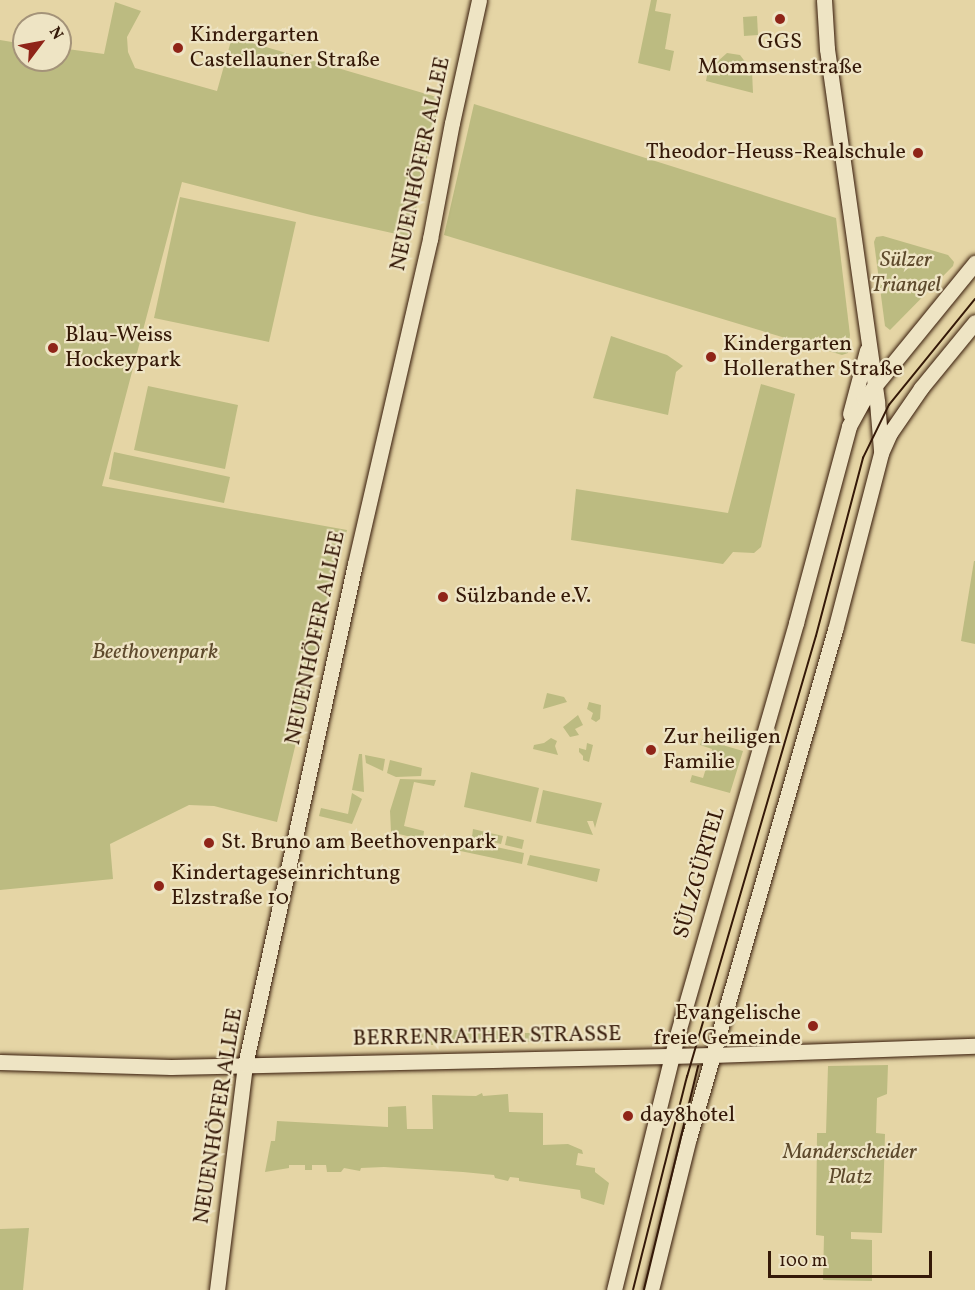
<!DOCTYPE html>
<html>
<head>
<meta charset="utf-8">
<style>
  body { margin:0 }
  #map { position:relative; width:975px; height:1290px; overflow:hidden; background:#e5d5a5; font-family:Vollkorn,serif }
  div>[style] { position:absolute }
  [style*='--x'] { left:calc(var(--x)*1px); top:calc(var(--y)*1px); width:calc(var(--w)*1px); rotate:calc(var(--a)*1deg) }
  .green>* { inset:0; background:#bcbb81 }
  .roads { filter:drop-shadow(0 0 2px #351908) drop-shadow(0 0 2px #351908) }
  .secondary>* { height:15px; margin:-7.5px; padding:0 7.5px; transform-origin:7.5px; border-radius:7.5px; background:#eee4c4 }
  .tram>* { height:1.5px; margin:-0.75px; padding:0 0.75px; transform-origin:0.75px; border-radius:0.75px; background:#351908 }
  .dots>* { width:16px; height:16px; translate:-50% -50%; box-sizing:border-box; border:3px solid #eee4c4; border-radius:50% }
  span { translate:-50% -50%; white-space:nowrap; text-align:center; line-height:1.15; -webkit-text-stroke:4.5px #eee4c4; paint-order:stroke }
  .poi-label { font-size:22px; color:#351908 }
  .left { translate:0 -50%; text-align:left }
  .right { translate:-100% -50%; text-align:right }
  .street-label { font-size:22px; color:#351908 }
  .park-label { font-size:22px; color:#5e4a2c; font-style:italic }
  .north { position:absolute; left:12px; top:12px; width:60px; height:60px; box-sizing:border-box; background:#eee4c4; border:2px solid #a49379; border-radius:50%; rotate:58deg; font-size:16px; font-weight:700; line-height:24px; text-align:center; color:#351908 }
  .north::after { content:''; display:block; margin:auto; width:21px; height:27px; background:#8f2418; clip-path:polygon(50% 0,100% 100%,50% 72%,0 100%) }
  .scale { position:absolute; left:768px; top:1251px; width:164px; height:27px; box-sizing:border-box; border:3px solid #351908; border-top:0; padding-left:8px; font-size:18px; line-height:21px; white-space:nowrap; color:#351908; -webkit-text-stroke:4px #eee4c4; paint-order:stroke }
</style>
</head>
<body>
<div id="map">
  <div class="green">
    <div style="clip-path:polygon(651px 0,657px 0,655px 11px,671px 14px,665px 49px,674px 51px,670px 71px,638px 63px)"></div>
    <div style="clip-path:polygon(115px 2px,141px 11px,127px 37px,128px 52px,135px 68px,217px 91px,232px 37px,440px 98px,410px 237px,311px 215px,182px 182px,102px 486px,347px 530px,277px 822px,214px 806px,189px 805px,110px 844px,113px 879px,0 890px,0 40px,24px 44px,24px 60px,60px 60px,60px 48px,104px 54px)"></div>
    <div style="clip-path:polygon(757px 16px,758px 35px,744px 36px,743px 17px)"></div>
    <div style="clip-path:polygon(727px 53px,740px 55px,752px 71px,753px 93px,706px 81px,708px 70px)"></div>
    <div style="clip-path:polygon(474px 104px,836px 218px,850px 335px,848px 353px,842px 355px,444px 235px)"></div>
    <div style="clip-path:polygon(180px 197px,296px 222px,269px 342px,154px 318px)"></div>
    <div style="clip-path:polygon(883px 236px,948px 255px,954px 262px,953px 266px,890px 330px,885px 326px,874px 242px,876px 237px)"></div>
    <div style="clip-path:polygon(611px 336px,667px 355px,683px 366px,676px 372px,668px 415px,593px 398px)"></div>
    <div style="clip-path:polygon(761px 384px,795px 394px,761px 547px,754px 553px,733px 552px,723px 564px,571px 540px,576px 489px,728px 513px)"></div>
    <div style="clip-path:polygon(148px 386px,238px 405px,225px 469px,134px 450px)"></div>
    <div style="clip-path:polygon(114px 452px,230px 477px,224px 503px,109px 479px)"></div>
    <div style="clip-path:polygon(974px 561px,975px 561px,975px 644px,961px 641px)"></div>
    <div style="clip-path:polygon(547px 693px,564px 697px,567px 702px,543px 709px)"></div>
    <div style="clip-path:polygon(589px 702px,601px 705px,600px 719px,596px 722px,591px 719px,593px 713px,587px 709px)"></div>
    <div style="clip-path:polygon(578px 715px,583px 725px,575px 729px,579px 735px,570px 737px,563px 727px)"></div>
    <div style="clip-path:polygon(551px 738px,557px 741px,555px 746px,558px 755px,533px 749px,534px 745px,544px 743px)"></div>
    <div style="clip-path:polygon(702px 739px,743px 751px,730px 793px,690px 782px,692px 775px,703px 778px,712px 749px,700px 745px)"></div>
    <div style="clip-path:polygon(587px 743px,593px 745px,589px 762px,583px 760px,583px 756px,579px 752px,579px 748px,586px 750px)"></div>
    <div style="clip-path:polygon(359px 754px,362px 754px,364px 792px,352px 790px)"></div>
    <div style="clip-path:polygon(365px 755px,385px 759px,383px 771px,366px 763px)"></div>
    <div style="clip-path:polygon(390px 760px,422px 768px,421px 776px,396px 777px,387px 773px)"></div>
    <div style="clip-path:polygon(471px 772px,539px 788px,531px 822px,464px 807px)"></div>
    <div style="clip-path:polygon(400px 779px,436px 780px,434px 786px,414px 782px,404px 826px,424px 831px,423px 840px,391px 832px,390px 811px)"></div>
    <div style="clip-path:polygon(543px 790px,602px 803px,595px 828px,593px 821px,587px 821px,593px 835px,536px 823px)"></div>
    <div style="clip-path:polygon(352px 793px,362px 799px,352px 824px,319px 816px,321px 808px,348px 814px)"></div>
    <div style="clip-path:polygon(473px 829px,503px 836px,501px 844px,472px 837px)"></div>
    <div style="clip-path:polygon(446px 836px,524px 853px,522px 864px,451px 849px,447px 845px)"></div>
    <div style="clip-path:polygon(507px 836px,524px 840px,522px 849px,505px 845px)"></div>
    <div style="clip-path:polygon(530px 855px,600px 869px,597px 882px,527px 865px)"></div>
    <div style="clip-path:polygon(484px 1029px,485px 1044px,462px 1044px,462px 1030px)"></div>
    <div style="clip-path:polygon(488px 1029px,499px 1029px,500px 1034px,518px 1033px,519px 1042px,488px 1044px)"></div>
    <div style="clip-path:polygon(432px 1030px,433px 1045px,421px 1045px,420px 1031px)"></div>
    <div style="clip-path:polygon(436px 1030px,458px 1030px,458px 1044px,437px 1045px)"></div>
    <div style="clip-path:polygon(525px 1033px,544px 1033px,543px 1042px,525px 1042px)"></div>
    <div style="clip-path:polygon(888px 1065px,887px 1094px,877px 1098px,876px 1133px,885px 1134px,882px 1233px,851px 1232px,851px 1239px,872px 1240px,872px 1281px,823px 1280px,824px 1236px,816px 1235px,817px 1133px,826px 1133px,828px 1066px)"></div>
    <div style="clip-path:polygon(482px 1093px,483px 1096px,508px 1094px,509px 1112px,543px 1113px,543px 1145px,568px 1144px,582px 1150px,583px 1154px,578px 1153px,576px 1165px,595px 1168px,595px 1172px,609px 1183px,604px 1205px,581px 1198px,580px 1190px,519px 1181px,519px 1178px,510px 1177px,508px 1181px,495px 1178px,494px 1175px,463px 1172px,384px 1167px,361px 1168px,360px 1171px,344px 1168px,341px 1172px,327px 1172px,326px 1165px,312px 1165px,312px 1170px,305px 1170px,305px 1165px,289px 1165px,289px 1168px,265px 1172px,271px 1141px,275px 1141px,277px 1121px,388px 1127px,388px 1107px,406px 1106px,407px 1129px,433px 1129px,432px 1095px,476px 1096px)"></div>
    <div style="clip-path:polygon(29px 1228px,23px 1290px,0 1290px,0 1229px)"></div>
  </div>
  <div class="roads">
    <div class="secondary">
      <div style="--x:824;--y:0;--w:49;--a:86.5"></div>
      <div style="--x:827;--y:49;--w:357;--a:81.9"></div>
      <div style="--x:877;--y:402;--w:48;--a:85.2"></div>
      <div style="--x:850;--y:414;--w:66;--a:-75.1"></div>
      <div style="--x:0;--y:1062;--w:171;--a:1.7"></div>
      <div style="--x:171;--y:1067;--w:541;--a:-1.27"></div>
      <div style="--x:712;--y:1055;--w:263;--a:-2"></div>
      <div style="--x:217;--y:1290;--w:227;--a:-82.9"></div>
      <div style="--x:245;--y:1065;--w:513;--a:-77.62"></div>
      <div style="--x:355;--y:564;--w:334;--a:-77"></div>
      <div style="--x:430;--y:239;--w:118;--a:-79.3"></div>
      <div style="--x:452;--y:123;--w:126;--a:-77.6"></div>
      <div style="--x:614;--y:1290;--w:259;--a:-76.1"></div>
      <div style="--x:676;--y:1039;--w:433;--a:-73.9"></div>
      <div style="--x:796;--y:623;--w:204;--a:-74.9"></div>
      <div style="--x:849;--y:426;--w:31;--a:-61"></div>
      <div style="--x:864;--y:399;--w:176;--a:-50.8"></div>
      <div style="--x:651;--y:1290;--w:157;--a:-76"></div>
      <div style="--x:689;--y:1138;--w:529;--a:-73.97"></div>
      <div style="--x:835;--y:630;--w:183;--a:-75.4"></div>
      <div style="--x:881;--y:453;--w:22;--a:-66"></div>
      <div style="--x:890;--y:433;--w:55;--a:-55.4"></div>
      <div style="--x:921;--y:388;--w:85;--a:-50.7"></div>
    </div>
  </div>
  <div class="tram">
    <div style="--x:633;--y:1290;--w:220;--a:-75.8"></div>
    <div style="--x:687;--y:1077;--w:459;--a:-73.7"></div>
    <div style="--x:816;--y:636;--w:184;--a:-75.2"></div>
    <div style="--x:863;--y:458;--w:59;--a:-63.9"></div>
    <div style="--x:889;--y:405;--w:136;--a:-50.9"></div>
    <div style="--x:644;--y:1290;--w:230;--a:-76.4"></div>
  </div>
  <div class="dots">
    <div style="left:780px;top:19px;background:#8f2418"></div>
    <div style="left:178px;top:48px;background:#8f2418"></div>
    <div style="left:918px;top:153px;background:#8f2418"></div>
    <div style="left:53px;top:348px;background:#8f2418"></div>
    <div style="left:711px;top:357px;background:#8f2418"></div>
    <div style="left:443px;top:597px;background:#8f2418"></div>
    <div style="left:651px;top:750px;background:#8f2418"></div>
    <div style="left:209px;top:843px;background:#8f2418"></div>
    <div style="left:159px;top:886px;background:#8f2418"></div>
    <div style="left:813px;top:1026px;background:#8f2418"></div>
    <div style="left:628px;top:1116px;background:#8f2418"></div>
  </div>
  <div class="poi-label">
    <span class="left" style="left:190px;top:48px">Kindergarten<br>Castellauner Straße</span>
    <span style="left:780px;top:55px">GGS<br>Mommsenstraße</span>
    <span class="right" style="left:906px;top:153px">Theodor-Heuss-Realschule</span>
    <span class="left" style="left:65px;top:348px">Blau-Weiss<br>Hockeypark</span>
    <span class="left" style="left:723px;top:357px">Kindergarten<br>Hollerather Straße</span>
    <span class="left" style="left:455px;top:597px">Sülzbande e.V.</span>
    <span class="left" style="left:663px;top:750px">Zur heiligen<br>Familie</span>
    <span class="left" style="left:221px;top:843px">St. Bruno am Beethovenpark</span>
    <span class="left" style="left:171px;top:886px">Kindertageseinrichtung<br>Elzstraße 10</span>
    <span class="right" style="left:801px;top:1026px">Evangelische<br>freie Gemeinde</span>
    <span class="left" style="left:640px;top:1116px">day8hotel</span>
  </div>
  <div class="street-label">
    <span style="left:421px;top:164px;rotate:-78deg">NEUENHÖFER ALLEE</span>
    <span style="left:316px;top:638px;rotate:-78deg">NEUENHÖFER ALLEE</span>
    <span style="left:700px;top:873px;rotate:-74deg">SÜLZGÜRTEL</span>
    <span style="left:487px;top:1037px;rotate:-1deg">BERRENRATHER STRASSE</span>
    <span style="left:219px;top:1116px;rotate:-81deg">NEUENHÖFER ALLEE</span>
  </div>
  <div class="park-label">
    <span style="left:906px;top:273px">Sülzer<br>Triangel</span>
    <span style="left:155px;top:653px">Beethovenpark</span>
    <span style="left:850px;top:1165px">Manderscheider<br>Platz</span>
  </div>
  <div class="north">N</div>
  <div class="scale">100 m</div>
</div>
</body>
</html>
